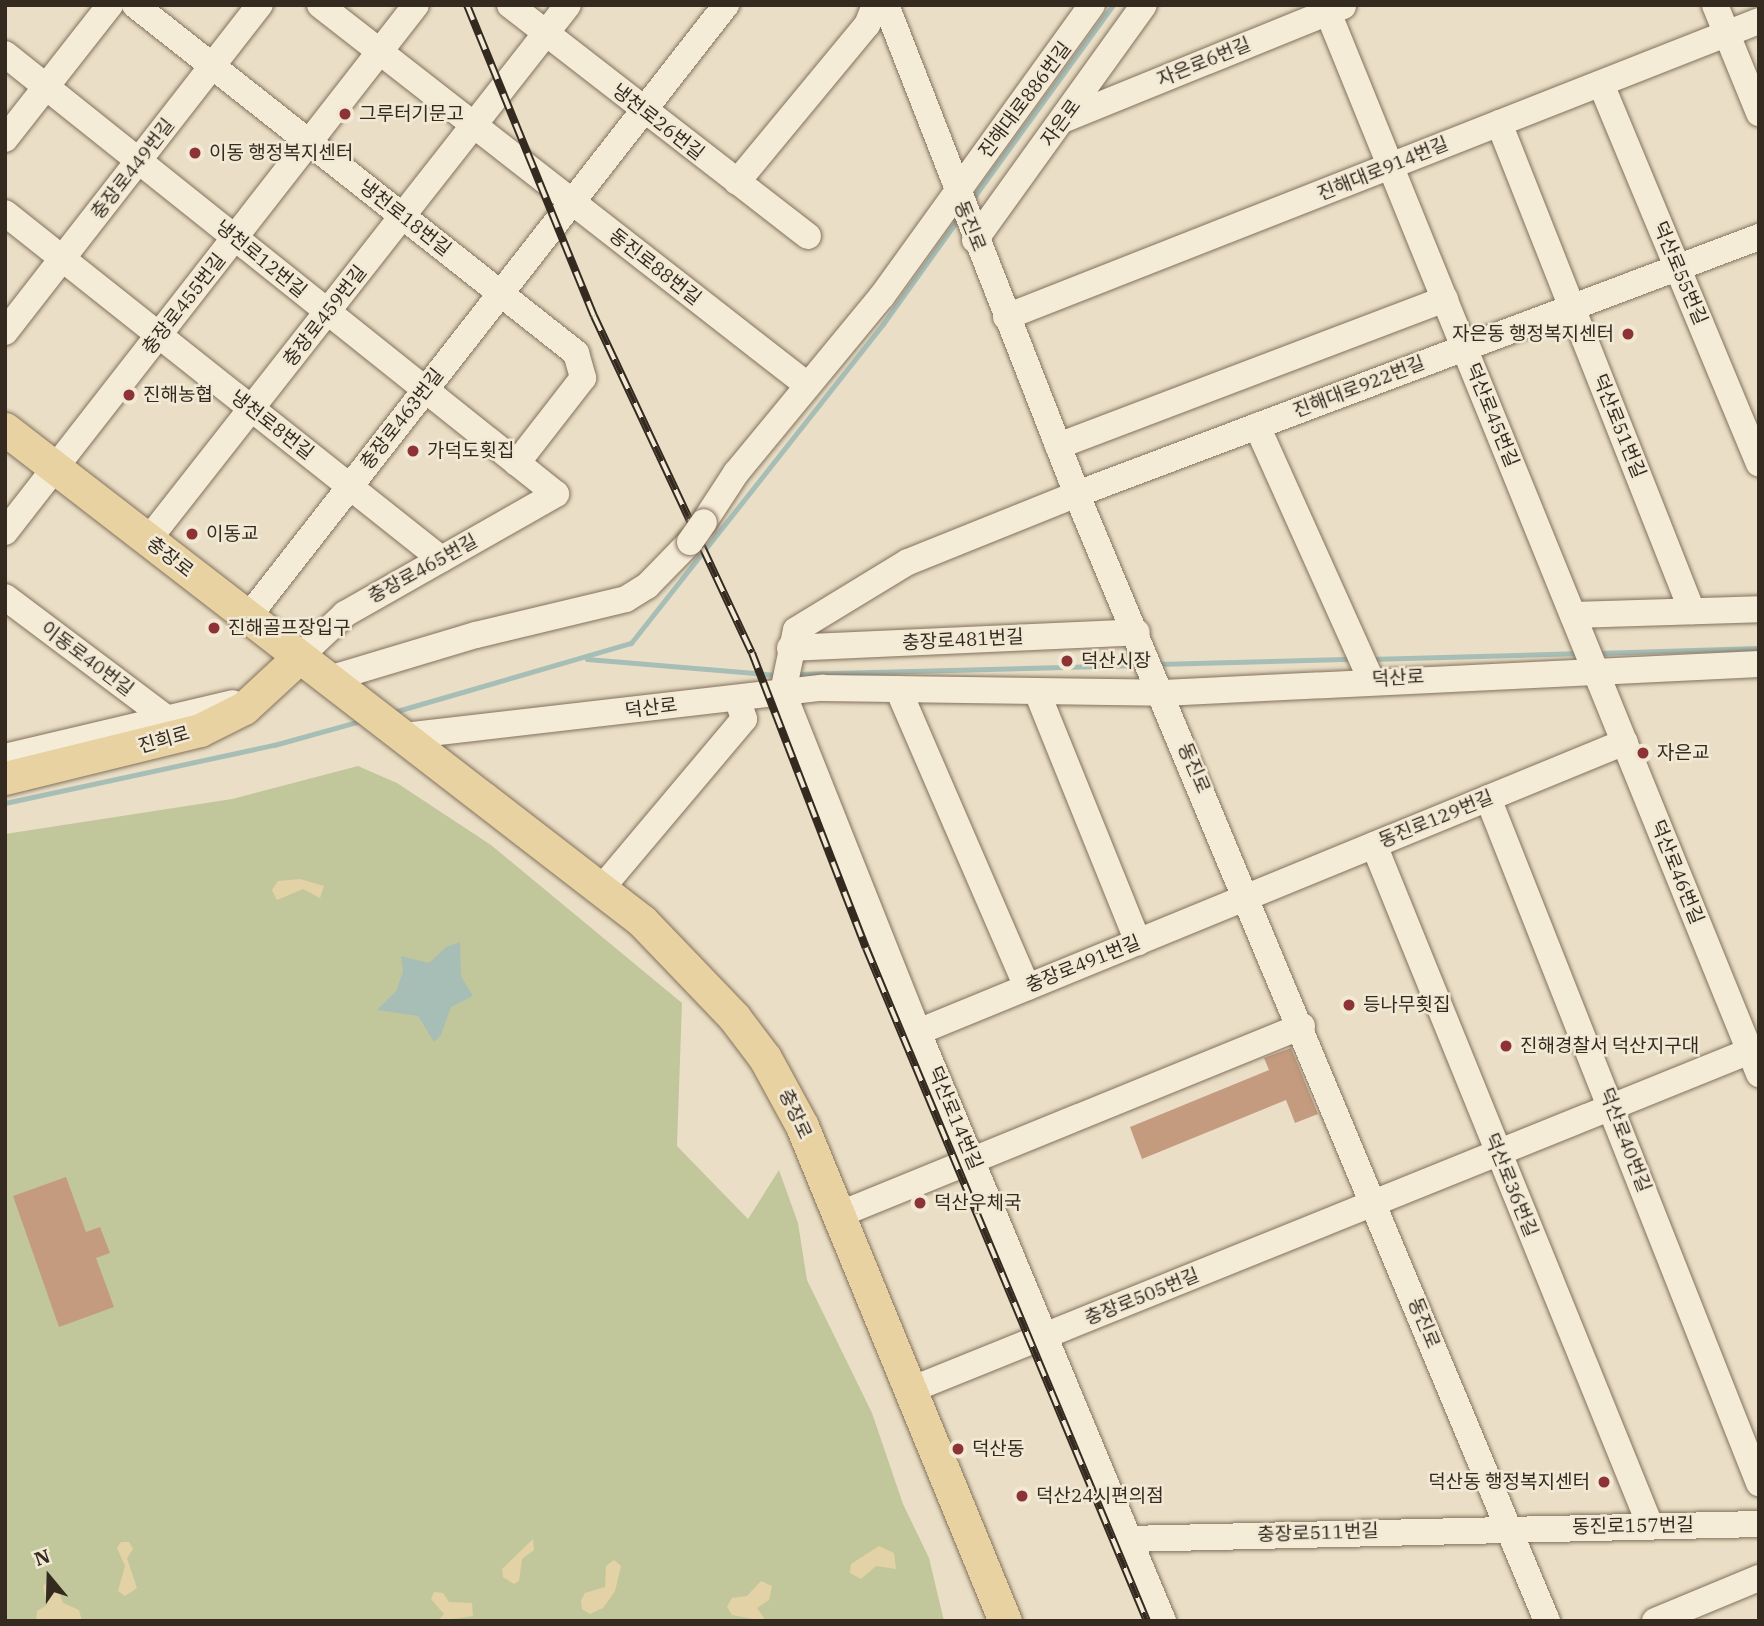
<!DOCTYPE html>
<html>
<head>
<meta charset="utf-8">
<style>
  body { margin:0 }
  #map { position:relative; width:1764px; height:1626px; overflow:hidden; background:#eadfc6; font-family:"IBM Plex Serif","Noto Sans KR",serif }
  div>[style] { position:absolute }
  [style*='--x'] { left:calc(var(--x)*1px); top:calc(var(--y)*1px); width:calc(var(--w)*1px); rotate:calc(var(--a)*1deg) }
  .green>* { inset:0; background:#c2c79b }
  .sand>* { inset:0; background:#e3d2a6 }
  .water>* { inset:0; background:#a7beb7 }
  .stream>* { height:5px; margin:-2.5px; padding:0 2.5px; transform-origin:2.5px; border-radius:2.5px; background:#a7beb7 }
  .building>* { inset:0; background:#c49b7f }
  .roads { filter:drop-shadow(0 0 2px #83715d) drop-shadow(0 0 2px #83715d) }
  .minor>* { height:26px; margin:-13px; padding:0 13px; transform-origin:13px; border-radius:13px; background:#f5ecd8 }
  .major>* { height:33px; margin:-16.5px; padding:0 16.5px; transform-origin:16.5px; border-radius:16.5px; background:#e9d2a1 }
  .rail>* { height:8px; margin-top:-4px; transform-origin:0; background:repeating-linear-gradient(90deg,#f2e9d5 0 16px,#352a20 0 32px); box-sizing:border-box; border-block:2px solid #352a20 }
  .bridges { filter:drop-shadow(0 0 2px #83715d) drop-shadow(0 0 2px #83715d) }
  .minor-bridge>* { height:26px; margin:-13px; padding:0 13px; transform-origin:13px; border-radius:13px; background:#f5ecd8 }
  .dots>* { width:19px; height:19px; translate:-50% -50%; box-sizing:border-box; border:4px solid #f2e9d5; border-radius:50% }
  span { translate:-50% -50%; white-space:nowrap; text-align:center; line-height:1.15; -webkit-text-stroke:5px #f2e9d5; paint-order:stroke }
  .street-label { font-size:19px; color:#352a20 }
  .poi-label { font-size:19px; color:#352a20 }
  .left { translate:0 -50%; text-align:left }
  .right { translate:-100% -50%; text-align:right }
  .frame { position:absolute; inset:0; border:7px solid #352a20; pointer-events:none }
  .north { position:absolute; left:14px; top:1542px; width:70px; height:70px; -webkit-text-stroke:5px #f2e9d5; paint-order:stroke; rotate:341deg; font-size:19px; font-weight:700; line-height:28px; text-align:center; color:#352a20 }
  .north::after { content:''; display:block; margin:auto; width:24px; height:32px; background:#352a20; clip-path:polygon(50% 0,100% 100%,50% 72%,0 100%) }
</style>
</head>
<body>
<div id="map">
  <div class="green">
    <div style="clip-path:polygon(358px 766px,397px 783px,491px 845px,682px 1003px,677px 1146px,748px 1219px,779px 1170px,798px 1223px,807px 1280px,872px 1413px,903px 1504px,929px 1558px,944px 1621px,5px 1621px,5px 834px,232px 799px)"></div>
  </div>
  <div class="sand">
    <div style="clip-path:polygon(300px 879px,324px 886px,320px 898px,303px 889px,277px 900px,272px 890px,278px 881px)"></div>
    <div style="clip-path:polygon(533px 1539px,534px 1550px,522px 1559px,519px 1581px,514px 1584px,503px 1577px,502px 1569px)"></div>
    <div style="clip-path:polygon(121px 1542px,129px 1542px,133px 1549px,127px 1558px,137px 1588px,125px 1596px,118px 1591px,125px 1566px,117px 1548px)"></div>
    <div style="clip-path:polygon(879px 1546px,894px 1553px,896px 1569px,876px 1566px,861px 1579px,850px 1573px,851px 1564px)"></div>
    <div style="clip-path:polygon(614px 1560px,621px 1566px,615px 1591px,603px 1608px,590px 1614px,582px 1609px,581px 1601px,585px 1593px,605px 1587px,606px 1566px)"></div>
    <div style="clip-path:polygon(761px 1581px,772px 1586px,769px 1600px,757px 1608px,766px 1621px,732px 1615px,727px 1607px,732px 1598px,747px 1596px)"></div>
    <div style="clip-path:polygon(47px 1582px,56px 1583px,63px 1603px,79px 1610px,82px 1621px,36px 1621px,37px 1611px,47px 1605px,43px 1586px)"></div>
    <div style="clip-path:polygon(434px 1592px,443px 1593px,449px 1602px,472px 1603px,473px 1616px,438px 1621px,444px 1614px,431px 1599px)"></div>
  </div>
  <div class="water">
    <div style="clip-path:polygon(460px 942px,461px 976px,473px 996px,451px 1007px,441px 1035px,434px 1042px,418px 1016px,377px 1010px,396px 991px,403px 972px,401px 956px,429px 963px,446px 947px)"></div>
  </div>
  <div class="stream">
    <div style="--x:971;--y:201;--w:242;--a:-54.1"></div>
    <div style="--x:1597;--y:653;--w:162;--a:-1.8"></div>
    <div style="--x:587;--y:659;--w:193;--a:4.8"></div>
    <div style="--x:1370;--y:659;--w:211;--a:-1.6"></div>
    <div style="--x:1157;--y:664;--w:196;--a:-1.5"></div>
    <div style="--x:796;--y:674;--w:344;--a:-1.5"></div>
    <div style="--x:390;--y:713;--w:251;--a:-16.2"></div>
    <div style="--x:631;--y:643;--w:407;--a:-51.7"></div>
    <div style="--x:883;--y:324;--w:130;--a:-54.4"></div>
    <div style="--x:5;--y:803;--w:275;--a:-12.2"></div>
    <div style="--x:274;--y:745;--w:93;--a:-15.5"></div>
  </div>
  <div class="building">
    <div style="clip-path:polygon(1291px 1048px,1318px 1114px,1295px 1123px,1286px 1100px,1142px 1159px,1130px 1127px,1269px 1070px,1264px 1058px)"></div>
    <div style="clip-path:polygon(66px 1177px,86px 1232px,100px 1227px,110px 1253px,96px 1258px,114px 1307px,59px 1327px,13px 1196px)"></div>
  </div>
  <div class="roads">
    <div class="minor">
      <div style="--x:135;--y:5;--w:562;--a:38.28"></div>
      <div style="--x:576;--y:353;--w:26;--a:74"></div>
      <div style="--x:583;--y:378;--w:108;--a:127.8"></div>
      <div style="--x:320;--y:5;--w:611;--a:37.96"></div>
      <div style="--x:510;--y:5;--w:377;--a:37.8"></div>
      <div style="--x:886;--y:5;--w:544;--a:68.67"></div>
      <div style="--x:1084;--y:512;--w:1202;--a:67.34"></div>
      <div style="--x:1325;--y:5;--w:1154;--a:67.9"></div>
      <div style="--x:1715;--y:5;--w:117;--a:67.8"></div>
      <div style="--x:5;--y:54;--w:705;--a:38.61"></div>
      <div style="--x:556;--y:494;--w:243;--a:150.4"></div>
      <div style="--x:345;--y:614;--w:63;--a:136.9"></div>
      <div style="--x:1601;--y:84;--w:411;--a:67.4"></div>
      <div style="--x:1065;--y:119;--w:300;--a:-22.1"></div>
      <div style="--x:1499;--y:123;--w:525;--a:68.42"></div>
      <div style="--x:5;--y:139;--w:170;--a:-51.9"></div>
      <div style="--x:737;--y:182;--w:204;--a:-50.4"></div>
      <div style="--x:867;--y:25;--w:22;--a:-68"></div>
      <div style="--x:5;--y:213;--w:557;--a:38.43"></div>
      <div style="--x:975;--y:240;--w:289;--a:-54.3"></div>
      <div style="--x:1006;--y:317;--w:809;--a:-21.46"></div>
      <div style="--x:5;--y:332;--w:415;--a:-52.1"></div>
      <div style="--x:1257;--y:426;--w:278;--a:65.8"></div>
      <div style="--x:1058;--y:446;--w:414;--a:-20.8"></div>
      <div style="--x:704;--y:522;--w:59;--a:-56.9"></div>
      <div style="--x:736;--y:473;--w:229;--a:-50.5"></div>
      <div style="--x:882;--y:296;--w:359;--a:-54.2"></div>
      <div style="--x:5;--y:532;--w:668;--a:-52.05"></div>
      <div style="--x:148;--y:540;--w:680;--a:-51.87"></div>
      <div style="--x:5;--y:597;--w:205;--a:36.9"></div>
      <div style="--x:1573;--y:615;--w:186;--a:-1.8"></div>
      <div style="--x:248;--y:617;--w:777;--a:-52.01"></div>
      <div style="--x:790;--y:648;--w:347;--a:-2.6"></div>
      <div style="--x:329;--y:679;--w:153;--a:-16.7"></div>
      <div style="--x:476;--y:635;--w:154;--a:-13.5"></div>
      <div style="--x:626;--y:599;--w:25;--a:-32"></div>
      <div style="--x:647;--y:586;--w:62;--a:-45.7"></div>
      <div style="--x:898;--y:689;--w:325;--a:66.6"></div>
      <div style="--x:1037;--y:692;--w:270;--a:68"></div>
      <div style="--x:404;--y:736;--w:421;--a:-6.6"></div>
      <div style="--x:822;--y:688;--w:341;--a:0.8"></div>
      <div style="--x:1163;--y:693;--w:597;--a:-2.79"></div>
      <div style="--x:5;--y:757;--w:234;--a:-13.3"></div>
      <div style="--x:1488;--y:798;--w:737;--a:68.42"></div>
      <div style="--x:1374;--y:845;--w:734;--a:67.91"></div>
      <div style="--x:601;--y:889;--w:222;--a:-49.9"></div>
      <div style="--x:744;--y:719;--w:22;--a:-108"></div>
      <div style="--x:918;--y:1032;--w:764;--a:-22.3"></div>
      <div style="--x:838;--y:1215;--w:501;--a:-22.16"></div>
      <div style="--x:908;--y:1391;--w:908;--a:-21.99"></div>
      <div style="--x:1128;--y:1539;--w:631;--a:-1.36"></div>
      <div style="--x:1163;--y:1621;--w:638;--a:-112.59"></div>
      <div style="--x:918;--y:1032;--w:366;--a:-111.7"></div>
      <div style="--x:783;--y:692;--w:63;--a:-78.2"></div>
      <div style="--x:796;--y:630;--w:131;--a:-31.3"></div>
      <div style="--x:908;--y:562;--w:182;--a:-21.9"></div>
      <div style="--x:1077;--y:494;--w:729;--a:-20.65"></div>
      <div style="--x:1655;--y:1621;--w:113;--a:-22.5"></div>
    </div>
    <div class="major">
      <div style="--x:5;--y:429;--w:805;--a:37.68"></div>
      <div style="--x:642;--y:921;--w:133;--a:46.2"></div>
      <div style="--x:734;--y:1017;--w:51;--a:52.9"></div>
      <div style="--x:765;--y:1058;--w:77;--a:61.4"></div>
      <div style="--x:802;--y:1126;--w:535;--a:67.7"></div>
      <div style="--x:5;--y:778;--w:201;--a:-13.8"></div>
      <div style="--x:200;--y:730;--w:49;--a:-26.6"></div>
      <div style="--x:244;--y:708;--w:75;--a:-42.8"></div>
    </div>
  </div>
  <div class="rail">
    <div style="--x:467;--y:5;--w:336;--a:67.8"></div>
    <div style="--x:594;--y:316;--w:372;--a:64.9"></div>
    <div style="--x:752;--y:653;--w:316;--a:68.9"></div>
    <div style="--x:866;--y:948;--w:729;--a:67.34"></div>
  </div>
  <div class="bridges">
    <div class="minor-bridge">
      <div style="--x:690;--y:542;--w:24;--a:-55"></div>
    </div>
  </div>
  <div class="dots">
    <div style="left:345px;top:114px;background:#8d3335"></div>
    <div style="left:195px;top:153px;background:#8d3335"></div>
    <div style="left:1628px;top:334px;background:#8d3335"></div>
    <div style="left:129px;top:395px;background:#8d3335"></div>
    <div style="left:413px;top:451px;background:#8d3335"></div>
    <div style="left:192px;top:534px;background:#8d3335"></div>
    <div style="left:214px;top:628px;background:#8d3335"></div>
    <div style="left:1067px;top:661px;background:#8d3335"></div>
    <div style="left:1643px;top:753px;background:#8d3335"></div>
    <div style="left:1349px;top:1005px;background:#8d3335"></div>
    <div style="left:1506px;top:1046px;background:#8d3335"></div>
    <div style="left:920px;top:1203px;background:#8d3335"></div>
    <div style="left:958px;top:1449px;background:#8d3335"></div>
    <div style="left:1604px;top:1482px;background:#8d3335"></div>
    <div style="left:1022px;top:1496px;background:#8d3335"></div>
  </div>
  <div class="street-label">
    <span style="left:1204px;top:62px;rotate:-22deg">자은로6번길</span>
    <span style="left:1025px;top:100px;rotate:-53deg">진해대로886번길</span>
    <span style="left:658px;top:122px;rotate:38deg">냉천로26번길</span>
    <span style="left:1061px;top:123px;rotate:-54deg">자은로</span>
    <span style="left:133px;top:169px;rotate:-52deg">충장로449번길</span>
    <span style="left:1383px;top:169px;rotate:-22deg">진해대로914번길</span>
    <span style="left:405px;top:218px;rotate:38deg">냉천로18번길</span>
    <span style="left:970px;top:226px;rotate:68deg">동진로</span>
    <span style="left:261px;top:259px;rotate:39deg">냉천로12번길</span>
    <span style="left:655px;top:267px;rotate:38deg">동진로88번길</span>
    <span style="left:1680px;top:273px;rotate:67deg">덕산로55번길</span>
    <span style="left:184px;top:304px;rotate:-52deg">충장로455번길</span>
    <span style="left:325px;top:316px;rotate:-52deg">충장로459번길</span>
    <span style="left:1359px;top:387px;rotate:-21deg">진해대로922번길</span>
    <span style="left:1492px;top:415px;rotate:68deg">덕산로45번길</span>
    <span style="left:402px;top:419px;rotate:-52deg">충장로463번길</span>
    <span style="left:272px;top:425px;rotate:38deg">냉천로8번길</span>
    <span style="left:1619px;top:426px;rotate:68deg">덕산로51번길</span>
    <span style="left:170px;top:557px;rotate:38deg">충장로</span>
    <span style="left:423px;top:569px;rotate:-29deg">충장로465번길</span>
    <span style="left:963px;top:640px;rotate:-3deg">충장로481번길</span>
    <span style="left:87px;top:659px;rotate:37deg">이동로40번길</span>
    <span style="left:1398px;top:678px;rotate:-3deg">덕산로</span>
    <span style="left:651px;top:708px;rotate:-7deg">덕산로</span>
    <span style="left:164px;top:740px;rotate:-16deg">진희로</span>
    <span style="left:1194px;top:768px;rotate:67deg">동진로</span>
    <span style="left:1436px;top:819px;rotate:-22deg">동진로129번길</span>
    <span style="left:1677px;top:872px;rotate:68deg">덕산로46번길</span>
    <span style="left:1083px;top:964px;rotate:-22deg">충장로491번길</span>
    <span style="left:795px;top:1114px;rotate:65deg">충장로</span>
    <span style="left:955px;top:1118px;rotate:67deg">덕산로14번길</span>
    <span style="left:1625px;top:1140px;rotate:69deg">덕산로40번길</span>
    <span style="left:1511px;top:1185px;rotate:68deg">덕산로36번길</span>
    <span style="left:1142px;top:1297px;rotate:-22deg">충장로505번길</span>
    <span style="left:1424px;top:1323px;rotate:68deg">동진로</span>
    <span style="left:1633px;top:1526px;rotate:-1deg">동진로157번길</span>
    <span style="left:1318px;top:1533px;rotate:-2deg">충장로511번길</span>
  </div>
  <div class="poi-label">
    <span class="left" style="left:359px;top:114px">그루터기문고</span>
    <span class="left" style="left:209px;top:153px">이동 행정복지센터</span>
    <span class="right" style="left:1614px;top:334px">자은동 행정복지센터</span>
    <span class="left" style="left:143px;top:395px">진해농협</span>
    <span class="left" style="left:427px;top:451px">가덕도횟집</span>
    <span class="left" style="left:206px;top:534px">이동교</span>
    <span class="left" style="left:228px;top:628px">진해골프장입구</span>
    <span class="left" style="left:1081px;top:661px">덕산시장</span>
    <span class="left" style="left:1657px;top:753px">자은교</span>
    <span class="left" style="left:1363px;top:1005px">등나무횟집</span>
    <span class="left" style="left:1520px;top:1046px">진해경찰서 덕산지구대</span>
    <span class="left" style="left:934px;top:1203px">덕산우체국</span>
    <span class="left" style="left:972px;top:1449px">덕산동</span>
    <span class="right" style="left:1590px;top:1482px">덕산동 행정복지센터</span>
    <span class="left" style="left:1036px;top:1496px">덕산24시편의점</span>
  </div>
  <div class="frame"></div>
  <div class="north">N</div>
</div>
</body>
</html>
